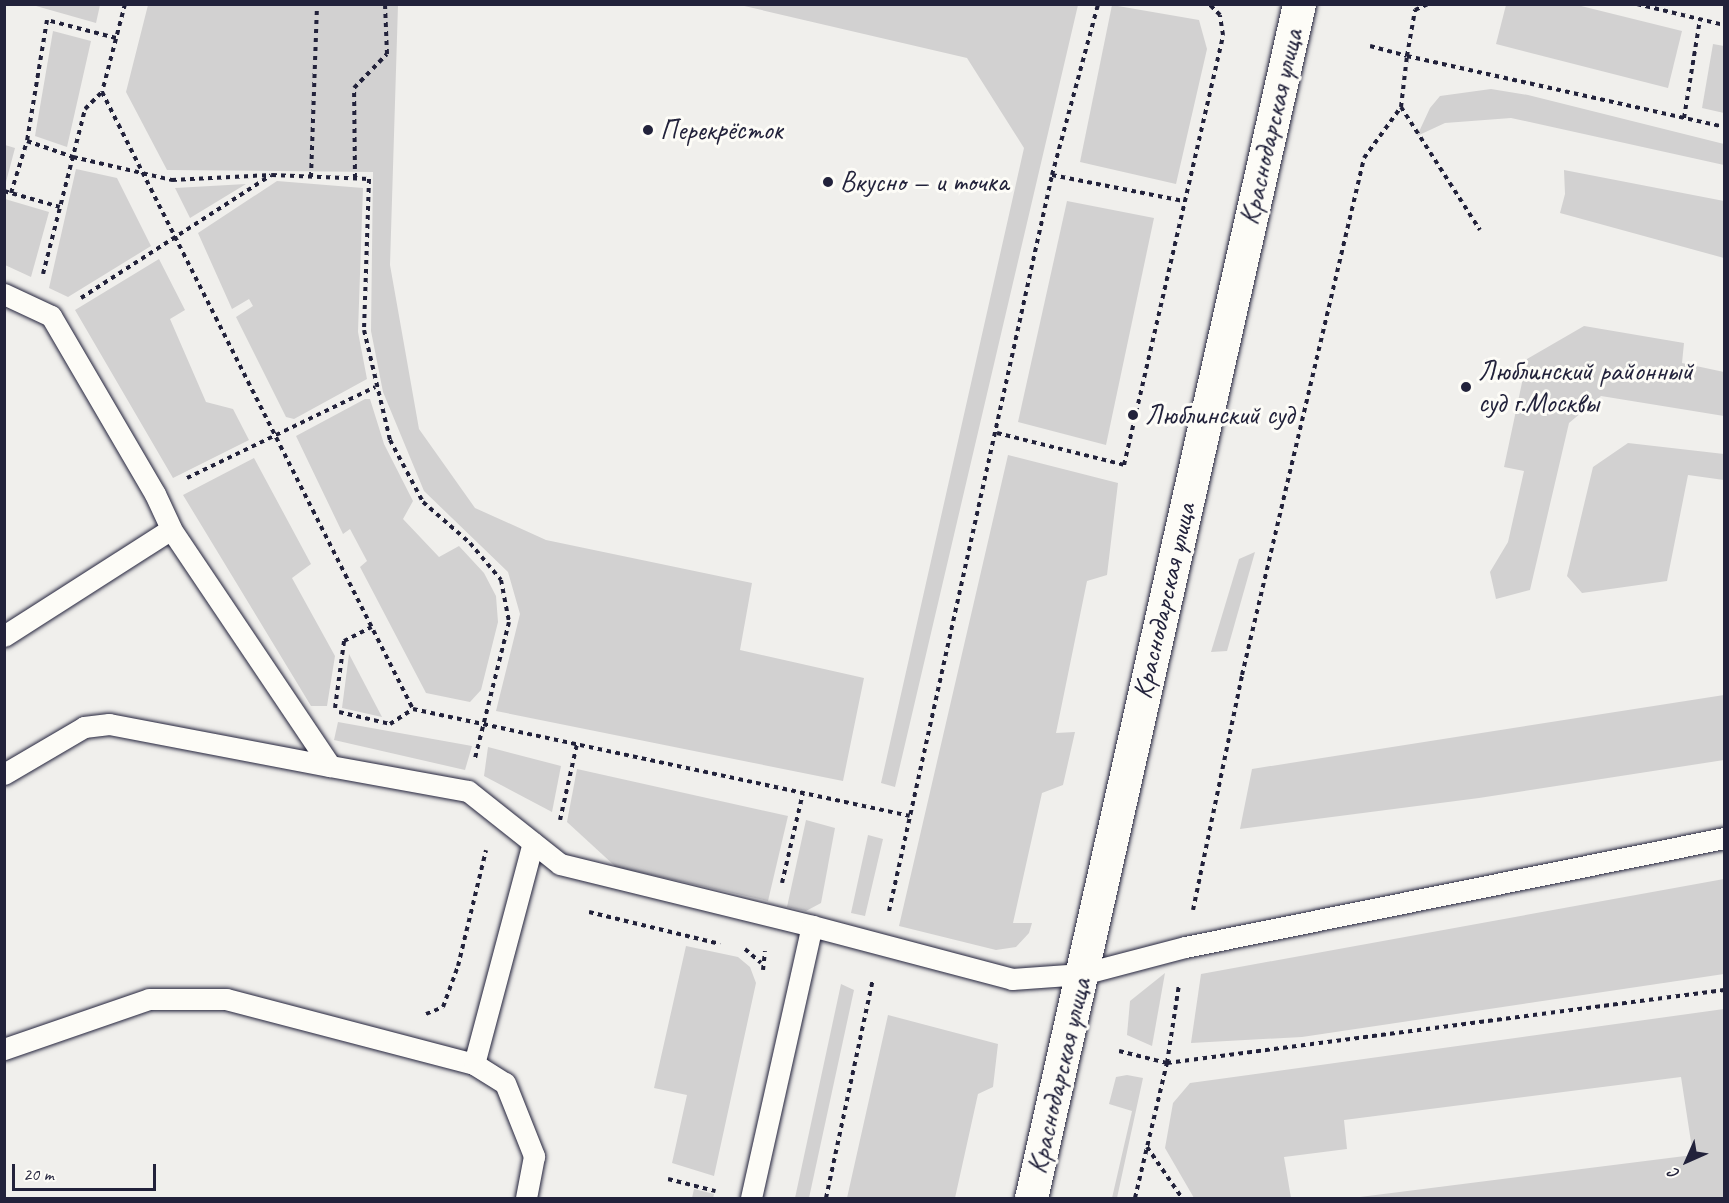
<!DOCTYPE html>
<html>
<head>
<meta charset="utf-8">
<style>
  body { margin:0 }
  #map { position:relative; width:1729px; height:1203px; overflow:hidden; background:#f0efec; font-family:Caveat,sans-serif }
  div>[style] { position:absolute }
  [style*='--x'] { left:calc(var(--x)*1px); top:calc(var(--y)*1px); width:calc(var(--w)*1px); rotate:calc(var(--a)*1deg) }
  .green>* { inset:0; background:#d2d1d1 }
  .path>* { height:4px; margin-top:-2px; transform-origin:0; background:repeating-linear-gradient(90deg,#22223b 0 4.5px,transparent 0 9px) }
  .roads { filter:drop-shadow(0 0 2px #22223b) drop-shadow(0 0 2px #22223b) }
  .service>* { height:21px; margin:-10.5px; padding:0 10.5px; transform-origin:10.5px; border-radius:10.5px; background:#fdfcf7 }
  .tertiary>* { height:33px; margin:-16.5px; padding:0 16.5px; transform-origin:16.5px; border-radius:16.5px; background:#fdfcf7 }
  .dots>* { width:16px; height:16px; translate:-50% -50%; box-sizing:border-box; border:3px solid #fdfcf7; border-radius:50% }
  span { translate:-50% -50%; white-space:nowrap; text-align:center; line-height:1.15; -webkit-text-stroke:6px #fdfcf7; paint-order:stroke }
  .street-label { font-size:28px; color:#22223b }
  .poi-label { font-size:28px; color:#22223b }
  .left { translate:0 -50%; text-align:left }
  .frame { position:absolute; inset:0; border:6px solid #22223b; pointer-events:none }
  .north { position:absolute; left:1657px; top:1131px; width:60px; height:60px; -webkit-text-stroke:4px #fdfcf7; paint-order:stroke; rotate:225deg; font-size:16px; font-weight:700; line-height:24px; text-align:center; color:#22223b }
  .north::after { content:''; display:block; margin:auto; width:21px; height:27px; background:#22223b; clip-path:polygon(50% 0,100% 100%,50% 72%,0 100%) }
  .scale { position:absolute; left:12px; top:1164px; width:144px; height:27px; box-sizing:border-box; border:3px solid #22223b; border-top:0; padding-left:8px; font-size:18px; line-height:21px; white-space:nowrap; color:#22223b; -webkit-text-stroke:4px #fdfcf7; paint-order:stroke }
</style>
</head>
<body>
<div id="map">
  <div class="green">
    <div style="clip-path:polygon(29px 4px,100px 4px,100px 5px,96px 23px)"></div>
    <div style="clip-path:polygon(148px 5px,398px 5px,390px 265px,419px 429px,475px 508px,546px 540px,752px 583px,740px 650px,864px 678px,843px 781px,496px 711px,520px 614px,508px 572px,424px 491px,383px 392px,371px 331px,373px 172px,167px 170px,126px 92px)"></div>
    <div style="clip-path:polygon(740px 5px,1078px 5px,895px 787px,881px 783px,1024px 148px,967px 58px)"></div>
    <div style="clip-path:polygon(1112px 5px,1199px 20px,1207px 49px,1176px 184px,1080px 162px)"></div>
    <div style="clip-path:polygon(1506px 5px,1577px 5px,1682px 31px,1668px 88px,1496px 44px)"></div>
    <div style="clip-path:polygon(53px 31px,91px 41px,67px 147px,35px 136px)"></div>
    <div style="clip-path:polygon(1713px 44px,1724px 46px,1724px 113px,1702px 108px)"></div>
    <div style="clip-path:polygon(1491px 89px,1528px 95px,1724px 144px,1724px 165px,1511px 118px,1445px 123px,1417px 136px,1430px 108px,1440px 96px)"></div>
    <div style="clip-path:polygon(5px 145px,15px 148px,6px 182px,4px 182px)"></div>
    <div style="clip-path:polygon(76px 169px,117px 178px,151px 246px,68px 297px,49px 288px)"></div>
    <div style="clip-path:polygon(1564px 170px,1724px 201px,1724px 258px,1560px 213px,1565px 194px)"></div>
    <div style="clip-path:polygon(277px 181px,363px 188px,358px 332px,367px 379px,294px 419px,286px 417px,236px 317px,253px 306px,249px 299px,232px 309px,198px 233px)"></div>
    <div style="clip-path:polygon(246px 184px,190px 218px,175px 188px)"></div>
    <div style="clip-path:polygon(5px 199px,49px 212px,31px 277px,5px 265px)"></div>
    <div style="clip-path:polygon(1067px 201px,1154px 218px,1106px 445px,1018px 422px)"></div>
    <div style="clip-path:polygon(159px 259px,185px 310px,170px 319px,206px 402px,233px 409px,249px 440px,173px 478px,75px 310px)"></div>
    <div style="clip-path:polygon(1584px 326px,1684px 343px,1682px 363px,1724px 372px,1724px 416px,1601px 396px,1569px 423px,1530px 590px,1496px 599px,1490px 572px,1508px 542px,1524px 471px,1504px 467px,1527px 359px)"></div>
    <div style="clip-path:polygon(365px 399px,370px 399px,384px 444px,413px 501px,403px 519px,439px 557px,459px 546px,484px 573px,496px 596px,498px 622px,481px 690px,470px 702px,426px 693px,360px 567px,367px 561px,350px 529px,343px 534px,296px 436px)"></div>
    <div style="clip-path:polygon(1628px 443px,1724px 454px,1724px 480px,1688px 475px,1667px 581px,1582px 593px,1567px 576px,1593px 467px)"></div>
    <div style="clip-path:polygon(1008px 455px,1118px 483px,1107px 575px,1087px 581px,1056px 733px,1075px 732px,1063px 785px,1042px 793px,1013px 923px,1032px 923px,1029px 933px,1016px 947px,996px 950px,899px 926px)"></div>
    <div style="clip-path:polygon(254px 458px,311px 564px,292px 578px,335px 656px,327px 706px,311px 706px,183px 495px)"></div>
    <div style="clip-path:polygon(1255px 552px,1227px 651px,1211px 652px,1239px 559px)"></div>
    <div style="clip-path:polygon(349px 654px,382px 717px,342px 708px)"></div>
    <div style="clip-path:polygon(1724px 695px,1724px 760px,1479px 798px,1240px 829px,1252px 769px)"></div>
    <div style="clip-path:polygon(338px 722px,472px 746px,465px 770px,334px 740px)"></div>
    <div style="clip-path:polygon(488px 747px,561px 766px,552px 812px,484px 776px)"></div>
    <div style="clip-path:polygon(577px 769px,788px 816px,768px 901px,616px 867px,567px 822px)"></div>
    <div style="clip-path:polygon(806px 820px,835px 828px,821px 903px,806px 911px,787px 907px)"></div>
    <div style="clip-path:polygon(868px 835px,883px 839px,865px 916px,851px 913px)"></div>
    <div style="clip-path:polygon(1724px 879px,1724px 974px,1302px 1037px,1191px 1043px,1201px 974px)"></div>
    <div style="clip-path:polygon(686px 946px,738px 957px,750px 967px,756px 983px,714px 1176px,672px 1163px,687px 1095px,654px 1088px)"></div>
    <div style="clip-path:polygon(1165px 973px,1152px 1046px,1127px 1035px,1130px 1001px)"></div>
    <div style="clip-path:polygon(841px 984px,854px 990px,809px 1198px,795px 1198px)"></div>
    <div style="clip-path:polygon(1724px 1009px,1724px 1198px,1352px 1198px,1693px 1155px,1681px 1077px,1344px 1120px,1347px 1149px,1284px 1157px,1291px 1198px,1194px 1198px,1165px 1148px,1173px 1103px,1190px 1083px)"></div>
    <div style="clip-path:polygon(888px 1015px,998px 1044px,993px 1087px,978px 1094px,955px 1198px,847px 1198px)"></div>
    <div style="clip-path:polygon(1127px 1075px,1143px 1078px,1117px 1198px,1112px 1198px,1132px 1111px,1109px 1104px,1116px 1077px)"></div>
    <div style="clip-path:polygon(694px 1189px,714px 1194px,713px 1198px,692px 1198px)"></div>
  </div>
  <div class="path">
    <div style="--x:125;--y:4;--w:91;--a:104.6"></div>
    <div style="--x:102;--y:92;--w:691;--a:63.25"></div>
    <div style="--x:413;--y:709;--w:508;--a:12.15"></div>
    <div style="--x:1637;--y:4;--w:89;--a:13.6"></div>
    <div style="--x:116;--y:38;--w:71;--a:-165.4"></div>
    <div style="--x:47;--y:20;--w:123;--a:99.4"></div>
    <div style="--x:27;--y:141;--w:49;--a:19.2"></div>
    <div style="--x:73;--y:157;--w:102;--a:13.1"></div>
    <div style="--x:172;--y:180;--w:100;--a:-2.9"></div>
    <div style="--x:272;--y:175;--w:97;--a:2.4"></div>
    <div style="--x:369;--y:179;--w:151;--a:91.9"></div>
    <div style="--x:364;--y:330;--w:113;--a:76.7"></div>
    <div style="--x:390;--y:440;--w:70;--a:62"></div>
    <div style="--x:423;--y:502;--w:62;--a:41.1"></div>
    <div style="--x:470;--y:543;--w:48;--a:50"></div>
    <div style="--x:501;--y:580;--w:43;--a:79.2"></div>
    <div style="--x:509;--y:622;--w:140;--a:104"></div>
    <div style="--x:1370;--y:46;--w:38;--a:15"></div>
    <div style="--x:1407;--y:56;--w:47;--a:-80.1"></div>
    <div style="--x:1415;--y:10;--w:14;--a:-25"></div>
    <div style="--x:1401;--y:107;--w:146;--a:57.3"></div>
    <div style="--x:1684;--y:118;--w:100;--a:-80.8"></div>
    <div style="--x:1052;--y:175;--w:134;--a:11.2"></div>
    <div style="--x:311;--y:177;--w:173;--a:-88"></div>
    <div style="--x:355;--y:178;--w:90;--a:-90.6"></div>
    <div style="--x:354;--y:88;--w:47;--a:-45.9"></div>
    <div style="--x:387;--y:54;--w:50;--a:-92.3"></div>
    <div style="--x:4;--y:191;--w:58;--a:15.9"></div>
    <div style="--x:11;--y:193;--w:54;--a:-72.9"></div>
    <div style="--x:43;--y:274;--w:170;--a:-75.7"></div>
    <div style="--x:85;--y:109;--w:24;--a:-45"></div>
    <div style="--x:81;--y:298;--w:226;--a:-32.9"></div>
    <div style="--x:997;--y:433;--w:131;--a:14.1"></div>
    <div style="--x:1124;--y:465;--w:441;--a:-77"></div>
    <div style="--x:1223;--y:35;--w:20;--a:-99"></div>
    <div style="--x:1220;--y:15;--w:16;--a:-135"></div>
    <div style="--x:187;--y:478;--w:209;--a:-25.8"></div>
    <div style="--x:335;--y:708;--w:68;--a:-82.3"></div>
    <div style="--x:344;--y:641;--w:31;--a:-27"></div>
    <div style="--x:339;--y:712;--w:52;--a:13.2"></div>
    <div style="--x:390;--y:724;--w:27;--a:-33"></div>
    <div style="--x:560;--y:820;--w:78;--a:-77.4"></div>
    <div style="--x:782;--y:883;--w:92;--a:-76.9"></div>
    <div style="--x:1193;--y:910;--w:240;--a:-78.2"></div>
    <div style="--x:1242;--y:675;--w:531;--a:-76.72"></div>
    <div style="--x:1364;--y:158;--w:63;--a:-54"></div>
    <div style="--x:1401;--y:107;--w:51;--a:-83.3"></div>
    <div style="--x:1407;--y:56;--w:325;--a:12.6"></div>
    <div style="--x:889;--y:911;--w:754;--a:-77.51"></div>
    <div style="--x:1052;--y:175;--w:177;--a:-74.9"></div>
    <div style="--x:589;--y:912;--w:135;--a:13.7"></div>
    <div style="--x:745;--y:949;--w:21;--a:41"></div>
    <div style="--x:763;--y:970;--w:19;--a:-84"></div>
    <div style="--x:426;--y:1014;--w:18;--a:-22"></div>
    <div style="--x:443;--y:1007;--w:44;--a:-69.9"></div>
    <div style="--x:458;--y:966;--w:119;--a:-76.4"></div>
    <div style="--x:1119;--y:1051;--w:49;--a:14"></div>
    <div style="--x:1167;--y:1063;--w:79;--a:-81.3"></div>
    <div style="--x:1147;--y:1147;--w:62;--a:55.5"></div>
    <div style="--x:668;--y:1179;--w:49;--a:14.3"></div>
    <div style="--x:826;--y:1198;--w:224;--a:-77.9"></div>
    <div style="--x:1135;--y:1198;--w:139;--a:-76.7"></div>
    <div style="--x:1167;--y:1063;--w:562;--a:-7.47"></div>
  </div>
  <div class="roads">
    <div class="service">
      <div style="--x:4;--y:294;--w:52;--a:25.1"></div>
      <div style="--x:51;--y:316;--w:206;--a:59.7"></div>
      <div style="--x:155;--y:494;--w:38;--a:65"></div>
      <div style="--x:171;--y:529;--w:285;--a:56.1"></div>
      <div style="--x:330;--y:766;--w:140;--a:10.3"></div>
      <div style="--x:468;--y:791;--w:117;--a:38.4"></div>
      <div style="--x:560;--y:864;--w:260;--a:13.8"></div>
      <div style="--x:4;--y:636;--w:198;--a:-32.6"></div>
      <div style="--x:4;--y:774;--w:93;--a:-30.4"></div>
      <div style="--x:84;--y:727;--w:25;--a:-7"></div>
      <div style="--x:109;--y:724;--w:225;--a:10.8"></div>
      <div style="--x:4;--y:1049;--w:153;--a:-19"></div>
      <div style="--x:149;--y:999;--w:77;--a:0"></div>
      <div style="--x:226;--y:999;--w:256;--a:14.7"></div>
      <div style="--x:474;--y:1064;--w:229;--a:-75.1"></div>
      <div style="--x:474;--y:1064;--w:36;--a:32"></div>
      <div style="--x:505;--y:1083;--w:79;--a:68.3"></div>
      <div style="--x:534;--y:1156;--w:43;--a:100.8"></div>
      <div style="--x:751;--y:1198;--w:279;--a:-77.4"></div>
      <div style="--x:812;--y:926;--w:207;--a:14.8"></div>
      <div style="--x:1012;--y:979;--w:70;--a:-4.1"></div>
      <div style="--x:1082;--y:974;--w:106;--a:-14.7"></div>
      <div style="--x:1185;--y:947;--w:550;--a:-11.43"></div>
    </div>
    <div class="tertiary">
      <div style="--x:1031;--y:1198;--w:1224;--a:-77.35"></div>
    </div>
  </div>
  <div class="dots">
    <div style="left:648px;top:130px;background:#22223b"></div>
    <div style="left:828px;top:182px;background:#22223b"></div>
    <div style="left:1466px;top:387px;background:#22223b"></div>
    <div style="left:1133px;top:415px;background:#22223b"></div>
  </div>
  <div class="street-label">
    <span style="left:1271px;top:127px;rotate:-77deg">Краснодарская улица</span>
    <span style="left:1164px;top:601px;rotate:-77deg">Краснодарская улица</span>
    <span style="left:1059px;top:1076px;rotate:-77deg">Краснодарская улица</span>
  </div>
  <div class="poi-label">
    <span class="left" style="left:660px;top:130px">Перекрёсток</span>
    <span class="left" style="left:840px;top:182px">Вкусно — и точка</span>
    <span class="left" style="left:1478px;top:387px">Люблинский районный<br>суд г.Москвы</span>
    <span class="left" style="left:1145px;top:415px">Люблинский суд</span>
  </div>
  <div class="frame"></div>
  <div class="north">С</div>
  <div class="scale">20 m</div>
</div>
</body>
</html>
